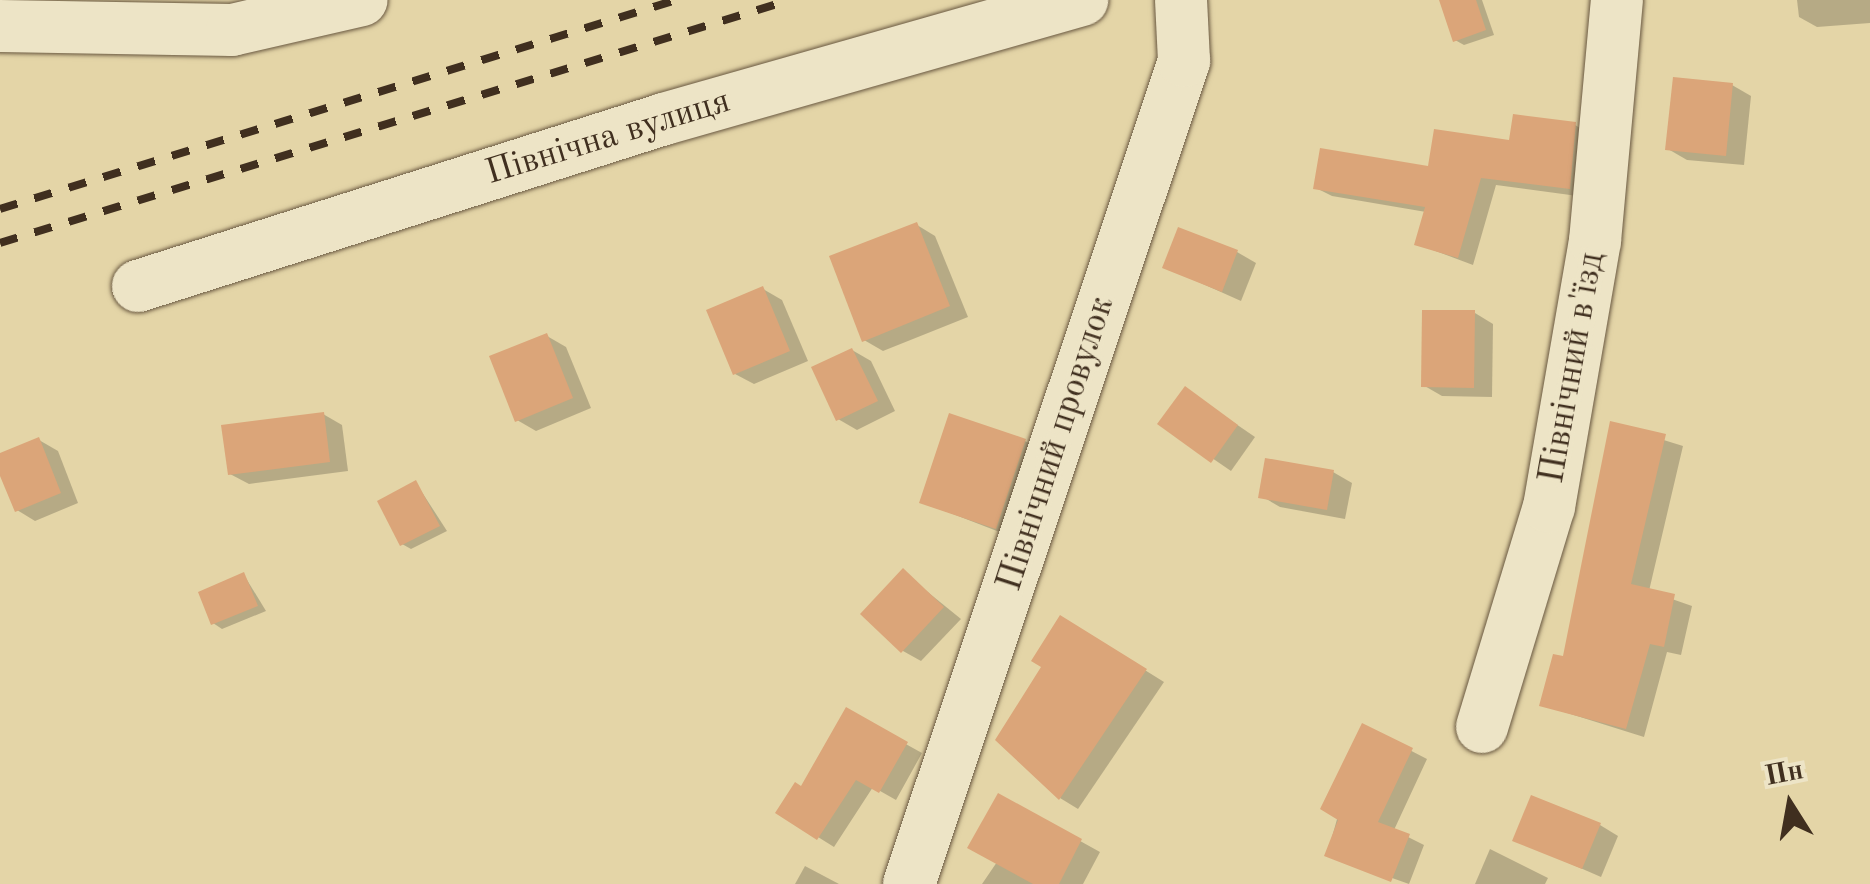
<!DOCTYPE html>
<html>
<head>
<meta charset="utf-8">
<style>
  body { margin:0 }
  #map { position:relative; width:1870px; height:884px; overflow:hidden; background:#e4d5a7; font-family:"Old Standard TT",serif }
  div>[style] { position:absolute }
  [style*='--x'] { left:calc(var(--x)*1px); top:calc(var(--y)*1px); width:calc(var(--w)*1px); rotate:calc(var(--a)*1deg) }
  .shadow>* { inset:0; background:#0003 }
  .building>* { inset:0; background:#dba579 }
  .roads { filter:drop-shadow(0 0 2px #695841) drop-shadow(0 0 2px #695841) }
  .minor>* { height:52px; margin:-26px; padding:0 26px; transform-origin:26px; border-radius:26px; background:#ede4c6 }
  .rail>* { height:8px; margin-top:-4px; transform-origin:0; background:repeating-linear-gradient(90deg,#402f1f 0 18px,transparent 0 36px) }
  span { translate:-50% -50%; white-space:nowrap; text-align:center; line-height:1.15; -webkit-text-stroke:9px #ede4c6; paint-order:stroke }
  .street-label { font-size:35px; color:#402f1f }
  .north { position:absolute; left:1740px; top:754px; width:100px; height:100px; -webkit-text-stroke:8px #ede4c6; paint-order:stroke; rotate:349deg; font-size:28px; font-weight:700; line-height:40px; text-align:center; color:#402f1f }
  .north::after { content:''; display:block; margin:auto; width:35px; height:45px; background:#402f1f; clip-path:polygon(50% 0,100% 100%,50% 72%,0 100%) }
</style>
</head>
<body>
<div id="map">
  <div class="shadow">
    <div style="clip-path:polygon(1442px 0,1482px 0,1494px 35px,1464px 45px,1455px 40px)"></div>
    <div style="clip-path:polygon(1797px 0,1870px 0,1870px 23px,1817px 27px,1799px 17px)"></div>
    <div style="clip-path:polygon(1732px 85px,1751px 96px,1744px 165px,1687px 160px,1668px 149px)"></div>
    <div style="clip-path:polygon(1575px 125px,1590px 134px,1585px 197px,1496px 185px,1473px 265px,1417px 244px,1426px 212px,1332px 196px,1316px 188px,1430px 168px)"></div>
    <div style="clip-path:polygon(917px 225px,935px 236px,968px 317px,883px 351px,864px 340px)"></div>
    <div style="clip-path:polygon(1237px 252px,1256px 263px,1241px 301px,1165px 267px)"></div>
    <div style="clip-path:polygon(763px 289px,782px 300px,808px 361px,754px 384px,735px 374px)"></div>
    <div style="clip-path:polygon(1475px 313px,1493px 324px,1492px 397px,1442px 396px,1423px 385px)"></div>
    <div style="clip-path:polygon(547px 336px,566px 347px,591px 408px,536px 431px,517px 420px)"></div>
    <div style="clip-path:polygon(852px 350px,871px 361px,895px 411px,857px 430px,838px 419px)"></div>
    <div style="clip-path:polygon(1185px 389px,1255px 437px,1231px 471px,1161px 423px)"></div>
    <div style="clip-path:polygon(323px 414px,342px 425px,348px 471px,249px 484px,230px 474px)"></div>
    <div style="clip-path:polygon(1612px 424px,1683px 446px,1649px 591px,1692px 606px,1681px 655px,1667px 652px,1644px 737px,1542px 705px,1565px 660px)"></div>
    <div style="clip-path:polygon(39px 440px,58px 451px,78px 503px,35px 521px,17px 510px,0 455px)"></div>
    <div style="clip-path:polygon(1025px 441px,1044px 452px,1015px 538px,922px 502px)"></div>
    <div style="clip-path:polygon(1333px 472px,1352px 483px,1345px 519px,1280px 507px,1261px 496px)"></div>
    <div style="clip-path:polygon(416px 483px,447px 531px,411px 549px,402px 544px)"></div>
    <div style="clip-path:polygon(903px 572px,961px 619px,921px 661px,903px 651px)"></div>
    <div style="clip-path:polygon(244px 575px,266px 611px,222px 629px,213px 623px)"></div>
    <div style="clip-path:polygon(1079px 629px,1164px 682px,1078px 809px,1060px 798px)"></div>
    <div style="clip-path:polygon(846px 711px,922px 753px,896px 800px,873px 787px,834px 847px,778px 812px,802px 790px)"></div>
    <div style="clip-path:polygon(1363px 726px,1427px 759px,1394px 830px,1424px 845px,1409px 884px,1327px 855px)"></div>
    <div style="clip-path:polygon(999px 796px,1100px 852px,1083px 884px,982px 884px,997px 862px)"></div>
    <div style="clip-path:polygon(1600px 825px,1618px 836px,1601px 877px,1516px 840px)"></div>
    <div style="clip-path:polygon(1490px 849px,1548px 878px,1545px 884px,1475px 884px)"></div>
    <div style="clip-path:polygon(805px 866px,839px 884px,795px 884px)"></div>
  </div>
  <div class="building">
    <div style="clip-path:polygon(1439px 0,1476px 0,1486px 30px,1453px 42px)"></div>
    <div style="clip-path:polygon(1673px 77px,1733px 83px,1726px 156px,1665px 150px)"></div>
    <div style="clip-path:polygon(1513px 114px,1576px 122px,1570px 189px,1481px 178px,1458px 258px,1414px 245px,1425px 207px,1313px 189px,1320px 148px,1428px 166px,1434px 129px,1509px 140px)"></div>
    <div style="clip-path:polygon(917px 222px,950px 306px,862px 342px,829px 256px)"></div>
    <div style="clip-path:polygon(1178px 227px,1238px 250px,1222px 292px,1162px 268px)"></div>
    <div style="clip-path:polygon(763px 286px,790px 351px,733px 375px,706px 310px)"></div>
    <div style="clip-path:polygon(1422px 310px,1475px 310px,1474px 388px,1421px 387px)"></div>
    <div style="clip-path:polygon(547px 333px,573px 398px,515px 422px,489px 356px)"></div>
    <div style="clip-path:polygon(852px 348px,878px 401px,836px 421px,811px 367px)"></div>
    <div style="clip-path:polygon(1185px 386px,1238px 425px,1211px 463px,1157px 424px)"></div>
    <div style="clip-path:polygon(324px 412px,330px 462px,228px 475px,221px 425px)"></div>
    <div style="clip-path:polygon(949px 413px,1026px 439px,996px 529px,919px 503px)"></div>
    <div style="clip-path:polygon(1610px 421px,1666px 434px,1631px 584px,1675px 594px,1664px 647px,1650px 644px,1626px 729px,1539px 706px,1553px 654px,1563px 656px)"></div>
    <div style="clip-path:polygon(39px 437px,61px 493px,15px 512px,0 476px,0 453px)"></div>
    <div style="clip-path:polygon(1265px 458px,1334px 470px,1327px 510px,1258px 498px)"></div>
    <div style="clip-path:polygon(416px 480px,440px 526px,400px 546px,377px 501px)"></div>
    <div style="clip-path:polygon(903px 568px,944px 607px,901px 653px,860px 614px)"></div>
    <div style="clip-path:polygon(244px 572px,258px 606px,211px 625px,198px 592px)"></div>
    <div style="clip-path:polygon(1060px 615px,1147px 669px,1059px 800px,995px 740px,1041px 667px,1031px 661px)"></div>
    <div style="clip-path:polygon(846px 707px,908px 742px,879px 793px,856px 780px,817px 840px,775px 813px,795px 782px,801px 786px)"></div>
    <div style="clip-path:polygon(1362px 723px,1413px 748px,1378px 822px,1410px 834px,1391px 882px,1324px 856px,1338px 820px,1320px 809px)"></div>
    <div style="clip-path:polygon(998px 793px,1082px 839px,1059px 884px,1033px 884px,967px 848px)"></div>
    <div style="clip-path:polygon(1531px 795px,1601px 823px,1582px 869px,1512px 841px)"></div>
  </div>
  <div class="roads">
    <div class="minor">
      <div style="--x:0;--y:26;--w:232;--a:1"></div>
      <div style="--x:232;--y:30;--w:133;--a:-13"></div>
      <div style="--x:138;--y:286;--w:552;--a:-17.61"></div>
      <div style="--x:664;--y:119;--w:435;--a:-15.9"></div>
      <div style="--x:1482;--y:727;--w:230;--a:-73.1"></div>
      <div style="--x:1549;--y:507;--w:270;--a:-80.2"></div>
      <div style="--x:1595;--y:241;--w:242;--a:-84.8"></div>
      <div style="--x:909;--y:884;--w:868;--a:-71.52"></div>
      <div style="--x:1184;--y:61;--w:61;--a:-92.8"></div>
    </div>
  </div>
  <div class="rail">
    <div style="--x:0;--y:209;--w:708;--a:-17.18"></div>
    <div style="--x:0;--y:243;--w:827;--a:-17.1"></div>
  </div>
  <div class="street-label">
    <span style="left:608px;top:138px;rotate:-17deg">Північна вулиця</span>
    <span style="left:1573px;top:368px;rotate:-80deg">Північний в'їзд</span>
    <span style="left:1057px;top:444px;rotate:-72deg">Північний провулок</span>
  </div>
  <div class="north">Пн</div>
</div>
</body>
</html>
